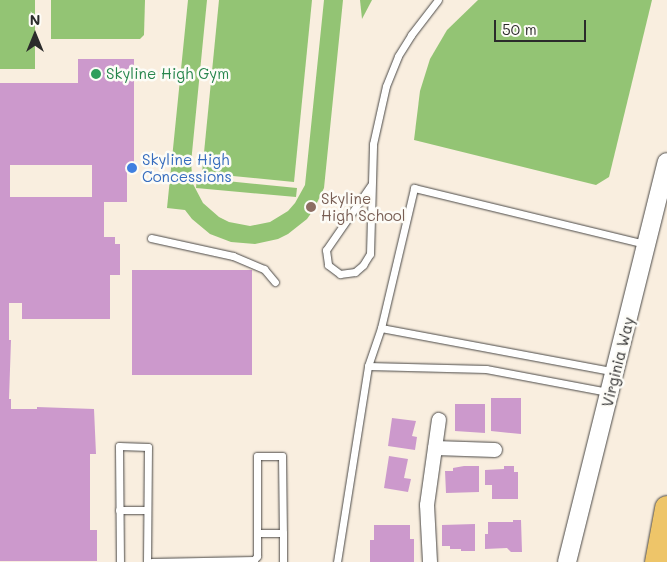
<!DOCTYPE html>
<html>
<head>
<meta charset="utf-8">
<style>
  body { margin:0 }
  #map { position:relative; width:667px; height:562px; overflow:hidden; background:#f9eedf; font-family:Mali,sans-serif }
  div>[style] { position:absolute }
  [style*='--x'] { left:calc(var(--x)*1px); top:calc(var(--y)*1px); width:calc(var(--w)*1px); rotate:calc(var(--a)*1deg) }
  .green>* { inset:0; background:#93c474 }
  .building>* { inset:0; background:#c9c }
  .roads { filter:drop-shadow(0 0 1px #4a4846) drop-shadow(0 0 1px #4a4846) }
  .service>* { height:7px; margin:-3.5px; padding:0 3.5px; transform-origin:3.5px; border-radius:3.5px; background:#fff }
  .minor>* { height:14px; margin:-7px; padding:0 7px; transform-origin:7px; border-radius:7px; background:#fff }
  .tertiary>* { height:18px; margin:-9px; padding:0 9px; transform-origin:9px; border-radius:9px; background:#fff }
  .motorway>* { height:25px; margin:-12.5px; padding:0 12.5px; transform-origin:12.5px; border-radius:12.5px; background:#eec569 }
  .dots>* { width:14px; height:14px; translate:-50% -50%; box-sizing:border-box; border:2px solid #fdfcf7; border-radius:50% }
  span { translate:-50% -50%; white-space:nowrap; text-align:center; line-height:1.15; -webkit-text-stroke:5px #fdfcf7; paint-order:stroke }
  .leisure-label { font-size:15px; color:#27864d }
  .left { translate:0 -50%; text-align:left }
  .shop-label { font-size:15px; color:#366cbe }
  .education-label { font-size:15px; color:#785e54 }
  .street-label { font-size:15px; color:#2b2b2b }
  .north { position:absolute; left:10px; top:10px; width:50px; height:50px; -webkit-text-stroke:4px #fdfcf7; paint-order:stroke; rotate:0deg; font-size:14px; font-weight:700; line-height:20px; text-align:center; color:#2b2b2b }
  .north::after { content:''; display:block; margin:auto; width:18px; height:22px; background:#2b2b2b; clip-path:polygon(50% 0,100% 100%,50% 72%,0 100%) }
  .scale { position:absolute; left:494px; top:20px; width:92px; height:22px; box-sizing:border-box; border:2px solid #2b2b2b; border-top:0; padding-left:6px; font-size:15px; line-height:18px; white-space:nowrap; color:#2b2b2b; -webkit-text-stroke:4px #fdfcf7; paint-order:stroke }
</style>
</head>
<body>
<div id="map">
  <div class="green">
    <div style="clip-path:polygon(0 0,35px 0,35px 69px,0 69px)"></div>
    <div style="clip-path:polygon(51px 0,145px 0,144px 35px,140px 39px,51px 39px)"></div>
    <div style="clip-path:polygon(188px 0,207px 0,191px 163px,193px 184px,203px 203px,219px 217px,229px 222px,250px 226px,270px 222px,288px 211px,295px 203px,305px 185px,324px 0,343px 0,324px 188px,314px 209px,307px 219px,288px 234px,278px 239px,255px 244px,231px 242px,210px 234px,192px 219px,185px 210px,167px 208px)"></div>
    <div style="clip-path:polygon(219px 0,312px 0,294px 182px,202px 173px)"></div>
    <div style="clip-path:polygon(360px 0,372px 0,362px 19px)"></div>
    <div style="clip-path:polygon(478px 0,652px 0,609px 177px,596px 185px,414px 140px,420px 91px,430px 59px,447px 30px)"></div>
    <div style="clip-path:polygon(197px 178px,297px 188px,296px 197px,196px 188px)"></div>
  </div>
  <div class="building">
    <div style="clip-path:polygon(evenodd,78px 59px,134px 59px,134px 165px,127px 165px,127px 202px,104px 202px,104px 237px,115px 237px,115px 244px,120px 244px,120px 275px,110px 275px,110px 319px,22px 319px,22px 303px,9px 303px,9px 340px,11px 340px,9px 399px,11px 399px,11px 409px,37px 409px,37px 407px,94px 409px,96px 454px,90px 454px,90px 530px,97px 530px,97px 561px,0 561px,0 83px,78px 83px,78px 59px,10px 165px,92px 165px,92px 197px,10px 197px,10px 165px)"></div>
    <div style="clip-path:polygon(132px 270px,252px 270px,252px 375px,132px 375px)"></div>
    <div style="clip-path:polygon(491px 398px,521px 398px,521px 434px,491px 431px)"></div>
    <div style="clip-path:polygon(455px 404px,485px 404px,485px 433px,455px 431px)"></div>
    <div style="clip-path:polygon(392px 418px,416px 421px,412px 436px,417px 437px,415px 450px,388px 446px)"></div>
    <div style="clip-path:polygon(389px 456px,408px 459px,404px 478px,411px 479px,408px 492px,384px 488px)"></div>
    <div style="clip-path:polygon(464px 466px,479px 466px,479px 492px,446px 493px,445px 471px,453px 471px,453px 468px)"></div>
    <div style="clip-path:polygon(504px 466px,514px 466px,514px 472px,518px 472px,518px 499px,492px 499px,492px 485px,485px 485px,485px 470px,504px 469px)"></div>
    <div style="clip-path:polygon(513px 520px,521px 520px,522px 552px,511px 552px,507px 548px,485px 549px,485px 534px,488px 534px,488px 522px,513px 522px)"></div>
    <div style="clip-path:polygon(475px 524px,475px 551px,461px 551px,461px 549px,450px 549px,450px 546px,442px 546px,442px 525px)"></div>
    <div style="clip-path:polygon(374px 525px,410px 525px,410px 539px,414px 539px,414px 562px,370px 562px,370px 540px,374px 540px)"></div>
  </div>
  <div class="roads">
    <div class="service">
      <div style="--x:371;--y:185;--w:79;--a:124.7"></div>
      <div style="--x:326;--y:250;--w:15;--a:82"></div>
      <div style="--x:328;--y:265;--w:15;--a:37"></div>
      <div style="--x:340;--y:274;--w:15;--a:-8"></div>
      <div style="--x:355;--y:272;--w:11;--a:-41"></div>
      <div style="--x:363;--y:265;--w:13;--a:-58"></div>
      <div style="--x:370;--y:254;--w:110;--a:-88.4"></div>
      <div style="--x:373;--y:144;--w:59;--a:-77.4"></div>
      <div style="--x:386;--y:86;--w:32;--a:-68"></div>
      <div style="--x:398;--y:56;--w:25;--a:-58"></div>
      <div style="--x:411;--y:35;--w:44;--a:-52.4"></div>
      <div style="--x:151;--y:238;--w:84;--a:12.4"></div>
      <div style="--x:233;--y:256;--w:34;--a:23"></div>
      <div style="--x:264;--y:269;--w:17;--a:50"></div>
      <div style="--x:381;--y:328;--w:238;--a:10.6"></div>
      <div style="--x:368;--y:366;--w:118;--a:1.5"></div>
      <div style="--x:486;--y:369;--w:124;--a:10.7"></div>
      <div style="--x:119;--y:510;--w:28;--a:0"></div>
      <div style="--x:283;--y:533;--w:29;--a:90"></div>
      <div style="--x:120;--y:562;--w:116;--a:-90.5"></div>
      <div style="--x:119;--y:446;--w:29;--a:2"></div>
      <div style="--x:148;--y:447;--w:115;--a:90.5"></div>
      <div style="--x:152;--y:562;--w:102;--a:-1.1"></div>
      <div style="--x:254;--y:560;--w:5;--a:-53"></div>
      <div style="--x:257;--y:556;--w:100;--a:-90"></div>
      <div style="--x:257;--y:456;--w:25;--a:0"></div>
      <div style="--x:282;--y:456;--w:77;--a:89.3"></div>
      <div style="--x:283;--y:533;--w:26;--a:180"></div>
      <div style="--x:337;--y:562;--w:198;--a:-81"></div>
      <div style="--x:368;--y:366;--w:40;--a:-71.1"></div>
      <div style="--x:381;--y:328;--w:144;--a:-76.7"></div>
      <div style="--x:414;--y:188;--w:238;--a:13.6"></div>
    </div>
    <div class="minor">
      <div style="--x:435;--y:448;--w:60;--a:1.9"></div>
      <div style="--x:430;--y:562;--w:57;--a:-93"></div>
      <div style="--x:427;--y:505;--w:86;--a:-82"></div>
    </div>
    <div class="tertiary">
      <div style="--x:567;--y:562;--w:412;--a:-76"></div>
    </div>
    <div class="motorway">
      <div style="--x:657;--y:562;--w:55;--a:-79.5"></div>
    </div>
  </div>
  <div class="dots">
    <div style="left:96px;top:74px;background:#2e9e5b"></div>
    <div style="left:132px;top:168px;background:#3f7fe0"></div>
    <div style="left:311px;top:207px;background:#8d6e63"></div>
  </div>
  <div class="leisure-label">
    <span class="left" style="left:106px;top:74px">Skyline High Gym</span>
  </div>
  <div class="shop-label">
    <span class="left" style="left:142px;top:168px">Skyline High<br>Concessions</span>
  </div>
  <div class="education-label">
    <span class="left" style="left:321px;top:207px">Skyline<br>High School</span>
  </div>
  <div class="street-label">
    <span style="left:618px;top:362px;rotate:-76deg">Virginia Way</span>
  </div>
  <div class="north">N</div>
  <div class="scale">50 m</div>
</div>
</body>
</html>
